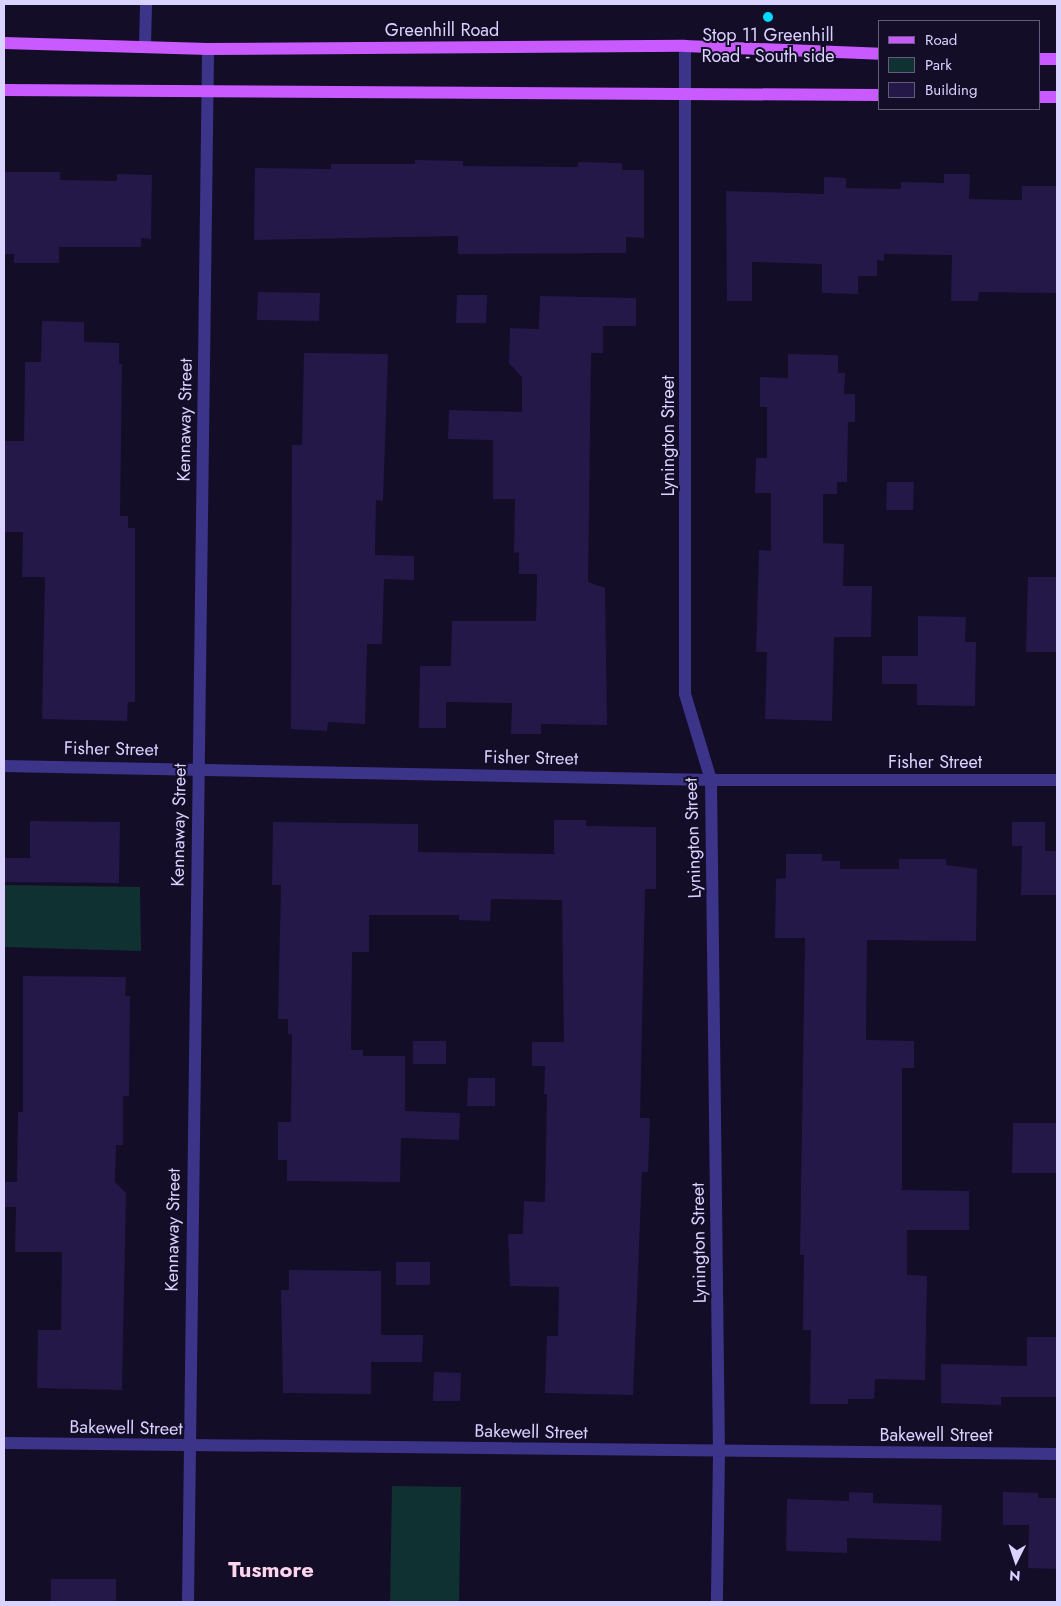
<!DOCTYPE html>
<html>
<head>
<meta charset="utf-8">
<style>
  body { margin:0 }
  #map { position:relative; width:1061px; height:1606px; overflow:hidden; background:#130d27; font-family:Jost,sans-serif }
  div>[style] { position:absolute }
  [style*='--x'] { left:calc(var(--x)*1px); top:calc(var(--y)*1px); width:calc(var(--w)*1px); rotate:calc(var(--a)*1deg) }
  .green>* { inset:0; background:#103131 }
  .building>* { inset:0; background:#241849 }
  .minor>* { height:12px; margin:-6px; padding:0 6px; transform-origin:6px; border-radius:6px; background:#3b3489 }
  .major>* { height:12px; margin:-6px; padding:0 6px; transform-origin:6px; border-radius:6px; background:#c85aff }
  .dots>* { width:14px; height:14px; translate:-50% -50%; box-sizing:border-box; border:2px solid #130d27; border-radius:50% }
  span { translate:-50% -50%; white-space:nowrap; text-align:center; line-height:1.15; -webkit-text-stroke:4px #130d27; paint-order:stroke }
  .street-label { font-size:18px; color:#dad3ff }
  .poi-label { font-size:18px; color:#dad3ff }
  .district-label { font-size:22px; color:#ffd5ee; font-weight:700 }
  .frame { position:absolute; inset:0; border:5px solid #dad3ff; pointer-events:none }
  .legend { position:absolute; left:878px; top:20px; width:162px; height:90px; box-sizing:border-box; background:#130d27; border:1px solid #635c7d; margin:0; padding:6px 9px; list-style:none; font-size:15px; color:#dad3ff }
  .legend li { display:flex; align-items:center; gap:10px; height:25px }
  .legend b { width:25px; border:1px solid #635c7d }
  .north { position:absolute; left:991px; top:1536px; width:50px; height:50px; -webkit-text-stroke:4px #130d27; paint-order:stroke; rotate:184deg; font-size:14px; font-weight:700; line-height:20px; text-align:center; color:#dad3ff }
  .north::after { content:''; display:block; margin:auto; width:18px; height:22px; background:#dad3ff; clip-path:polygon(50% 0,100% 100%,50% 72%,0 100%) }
</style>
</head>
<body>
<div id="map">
  <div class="green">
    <div style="clip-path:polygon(4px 885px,140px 887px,141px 951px,4px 947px)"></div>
    <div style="clip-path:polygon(392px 1486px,461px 1487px,459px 1602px,390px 1602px)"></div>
  </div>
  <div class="building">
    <div style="clip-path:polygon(415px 160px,463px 161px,463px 166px,578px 167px,578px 162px,622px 163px,622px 170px,644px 170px,644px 238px,626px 237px,626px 253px,458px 254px,458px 236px,254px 240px,255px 168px,331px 169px,331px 164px,415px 164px)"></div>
    <div style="clip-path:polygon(4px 172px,60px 172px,60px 180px,117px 181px,117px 174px,152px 175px,151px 239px,141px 238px,141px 247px,59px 247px,59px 263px,14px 263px,14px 254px,4px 254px)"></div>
    <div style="clip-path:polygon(944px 174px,970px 174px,969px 199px,1022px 200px,1022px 186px,1057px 186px,1057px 293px,979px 292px,978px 301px,951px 301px,952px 255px,884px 254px,884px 261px,877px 260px,877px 276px,858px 276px,858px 294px,822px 293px,822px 264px,752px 262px,752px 301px,727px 301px,726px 191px,824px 194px,824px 177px,846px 178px,846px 188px,901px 189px,901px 182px,944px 183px)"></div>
    <div style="clip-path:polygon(258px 292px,320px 293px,319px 321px,257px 320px)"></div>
    <div style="clip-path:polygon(457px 295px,487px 295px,486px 323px,456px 323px)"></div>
    <div style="clip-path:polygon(540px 296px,636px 298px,636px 326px,603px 326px,603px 353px,591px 353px,588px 582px,605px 588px,607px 725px,541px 724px,541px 734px,511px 734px,512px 703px,446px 702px,446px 728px,419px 728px,420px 666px,451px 666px,452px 621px,536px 621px,537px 574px,519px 574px,519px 552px,514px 553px,515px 499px,493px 499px,493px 440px,448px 439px,449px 410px,522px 412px,522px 377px,509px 363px,510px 328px,539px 329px)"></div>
    <div style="clip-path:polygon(42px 321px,84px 322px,84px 342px,119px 343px,119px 364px,122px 364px,120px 516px,128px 516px,128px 528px,135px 528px,135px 702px,128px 702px,127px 721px,42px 719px,45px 577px,22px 577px,23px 532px,4px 532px,4px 441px,24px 441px,25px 362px,41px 362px)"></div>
    <div style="clip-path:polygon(304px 353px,388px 354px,383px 501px,376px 500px,375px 555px,414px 556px,414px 580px,384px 579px,382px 644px,367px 644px,365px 724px,328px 722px,327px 731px,291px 729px,292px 445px,302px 445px)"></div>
    <div style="clip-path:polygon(788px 354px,838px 355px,838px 373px,845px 373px,844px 394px,855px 394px,855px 422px,848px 422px,847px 482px,837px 482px,837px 494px,823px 494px,823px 543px,844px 544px,843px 586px,872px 586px,871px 637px,834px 637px,832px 721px,765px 719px,767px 652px,756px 652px,759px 550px,771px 551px,771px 493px,755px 493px,756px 458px,767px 458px,767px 407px,760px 407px,760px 377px,788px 378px)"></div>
    <div style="clip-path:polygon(887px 482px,914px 482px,913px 510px,886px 510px)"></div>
    <div style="clip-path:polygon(1028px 577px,1057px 577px,1057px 652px,1026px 652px)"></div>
    <div style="clip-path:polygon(918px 616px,966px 617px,965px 642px,976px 642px,975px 706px,917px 705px,917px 684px,882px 684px,882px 656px,918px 656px)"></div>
    <div style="clip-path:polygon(554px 820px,586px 820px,586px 826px,656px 827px,656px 889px,645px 889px,640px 1118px,650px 1118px,648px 1172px,642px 1172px,633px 1395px,545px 1393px,547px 1336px,558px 1336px,559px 1287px,510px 1286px,508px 1234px,523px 1234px,524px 1201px,545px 1202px,547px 1094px,544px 1094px,545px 1066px,532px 1066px,532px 1042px,564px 1042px,562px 900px,491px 899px,490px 921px,459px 920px,459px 915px,369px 915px,369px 952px,352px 952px,351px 1050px,363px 1050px,363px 1056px,405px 1056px,405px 1111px,460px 1113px,459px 1140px,401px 1138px,400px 1182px,287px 1181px,287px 1160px,278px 1160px,278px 1122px,291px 1122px,292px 1034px,288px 1034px,288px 1019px,278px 1019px,281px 885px,272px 885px,273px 822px,418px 824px,418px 852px,554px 854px)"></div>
    <div style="clip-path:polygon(30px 821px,120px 822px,119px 883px,4px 882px,4px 858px,30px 858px)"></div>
    <div style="clip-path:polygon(1012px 822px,1045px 822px,1045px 851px,1057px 851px,1057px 895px,1021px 895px,1022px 846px,1012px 846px)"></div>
    <div style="clip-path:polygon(786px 854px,822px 854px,822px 861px,840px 861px,840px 869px,899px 869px,899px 859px,946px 859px,946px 865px,977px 869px,976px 941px,867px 940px,866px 1040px,914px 1041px,914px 1068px,902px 1068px,902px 1190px,969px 1191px,969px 1230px,907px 1230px,907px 1275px,927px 1276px,925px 1380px,875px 1379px,874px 1399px,848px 1399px,848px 1404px,810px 1404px,811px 1330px,803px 1330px,804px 1255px,800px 1255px,805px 938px,775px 938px,776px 879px,786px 878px)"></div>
    <div style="clip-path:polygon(23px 976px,126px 977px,125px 996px,130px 996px,129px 1096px,123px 1096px,123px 1145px,116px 1145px,115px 1182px,126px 1193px,122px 1390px,37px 1388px,38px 1330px,61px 1330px,62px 1252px,15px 1252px,16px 1207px,4px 1207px,4px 1182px,17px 1182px,18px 1112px,23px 1112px)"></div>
    <div style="clip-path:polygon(413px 1041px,446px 1041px,446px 1064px,413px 1064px)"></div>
    <div style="clip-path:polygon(468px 1078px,495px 1078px,495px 1106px,467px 1106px)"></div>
    <div style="clip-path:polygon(1013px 1123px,1057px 1123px,1057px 1173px,1012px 1173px)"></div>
    <div style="clip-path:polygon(396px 1262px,430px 1262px,430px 1285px,396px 1285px)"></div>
    <div style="clip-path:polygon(289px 1270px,381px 1271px,381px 1335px,423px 1335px,422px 1362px,371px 1362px,371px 1394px,283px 1393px,281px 1290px,289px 1290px)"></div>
    <div style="clip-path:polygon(1027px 1337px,1057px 1337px,1057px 1397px,1001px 1397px,1001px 1405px,941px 1403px,941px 1364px,1027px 1366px)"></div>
    <div style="clip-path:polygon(434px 1372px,461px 1373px,460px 1401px,433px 1401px)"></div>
    <div style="clip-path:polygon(849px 1492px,873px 1493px,873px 1503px,942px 1505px,941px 1541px,847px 1538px,847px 1553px,786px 1551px,787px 1499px,849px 1501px)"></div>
    <div style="clip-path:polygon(1003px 1492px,1038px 1493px,1038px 1498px,1057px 1498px,1057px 1569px,1028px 1568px,1029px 1525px,1003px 1525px)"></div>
    <div style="clip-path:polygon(51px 1579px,116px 1579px,116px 1602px,51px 1602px)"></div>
  </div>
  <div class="minor">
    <div style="--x:145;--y:46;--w:42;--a:-88.6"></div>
    <div style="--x:685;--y:46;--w:648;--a:90"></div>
    <div style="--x:685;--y:694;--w:90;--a:73.2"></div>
    <div style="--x:711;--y:780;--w:671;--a:89.32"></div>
    <div style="--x:719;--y:1451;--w:151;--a:90.8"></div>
    <div style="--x:4;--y:766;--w:707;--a:1.13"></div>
    <div style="--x:711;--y:780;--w:346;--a:0"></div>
    <div style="--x:4;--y:1443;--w:1053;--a:0.6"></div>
    <div style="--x:188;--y:1602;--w:1553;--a:-89.26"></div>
  </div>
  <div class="major">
    <div style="--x:4;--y:43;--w:204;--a:1.7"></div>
    <div style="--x:208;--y:49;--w:477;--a:-0.4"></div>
    <div style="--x:685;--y:46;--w:195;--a:2.3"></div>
    <div style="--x:1040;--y:59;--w:17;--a:0"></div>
    <div style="--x:4;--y:90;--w:876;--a:0.33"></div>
    <div style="--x:1040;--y:97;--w:17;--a:0"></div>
  </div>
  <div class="dots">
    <div style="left:768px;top:17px;background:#00d9fe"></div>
  </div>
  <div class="street-label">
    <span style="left:442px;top:30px">Greenhill Road</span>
    <span style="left:185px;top:420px;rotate:-89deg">Kennaway Street</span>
    <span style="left:668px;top:436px;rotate:-90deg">Lynington Street</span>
    <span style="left:111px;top:749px;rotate:1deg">Fisher Street</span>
    <span style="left:531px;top:758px;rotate:1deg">Fisher Street</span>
    <span style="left:935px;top:762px">Fisher Street</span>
    <span style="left:179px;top:825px;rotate:-89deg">Kennaway Street</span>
    <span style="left:693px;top:838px;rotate:-92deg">Lynington Street</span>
    <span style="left:173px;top:1230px;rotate:-89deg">Kennaway Street</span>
    <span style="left:699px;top:1243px;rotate:-91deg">Lynington Street</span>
    <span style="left:126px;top:1428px;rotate:1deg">Bakewell Street</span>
    <span style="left:531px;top:1432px;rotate:1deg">Bakewell Street</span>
    <span style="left:936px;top:1435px">Bakewell Street</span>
  </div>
  <div class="poi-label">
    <span style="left:768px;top:46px">Stop 11 Greenhill<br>Road - South side</span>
  </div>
  <div class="district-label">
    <span style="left:271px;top:1570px">Tusmore</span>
  </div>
  <div class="frame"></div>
  <ul class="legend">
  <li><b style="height:6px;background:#c85aff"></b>Road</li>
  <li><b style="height:14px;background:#103131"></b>Park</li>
  <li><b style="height:14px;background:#241849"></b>Building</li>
  </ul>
  <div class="north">N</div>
</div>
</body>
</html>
